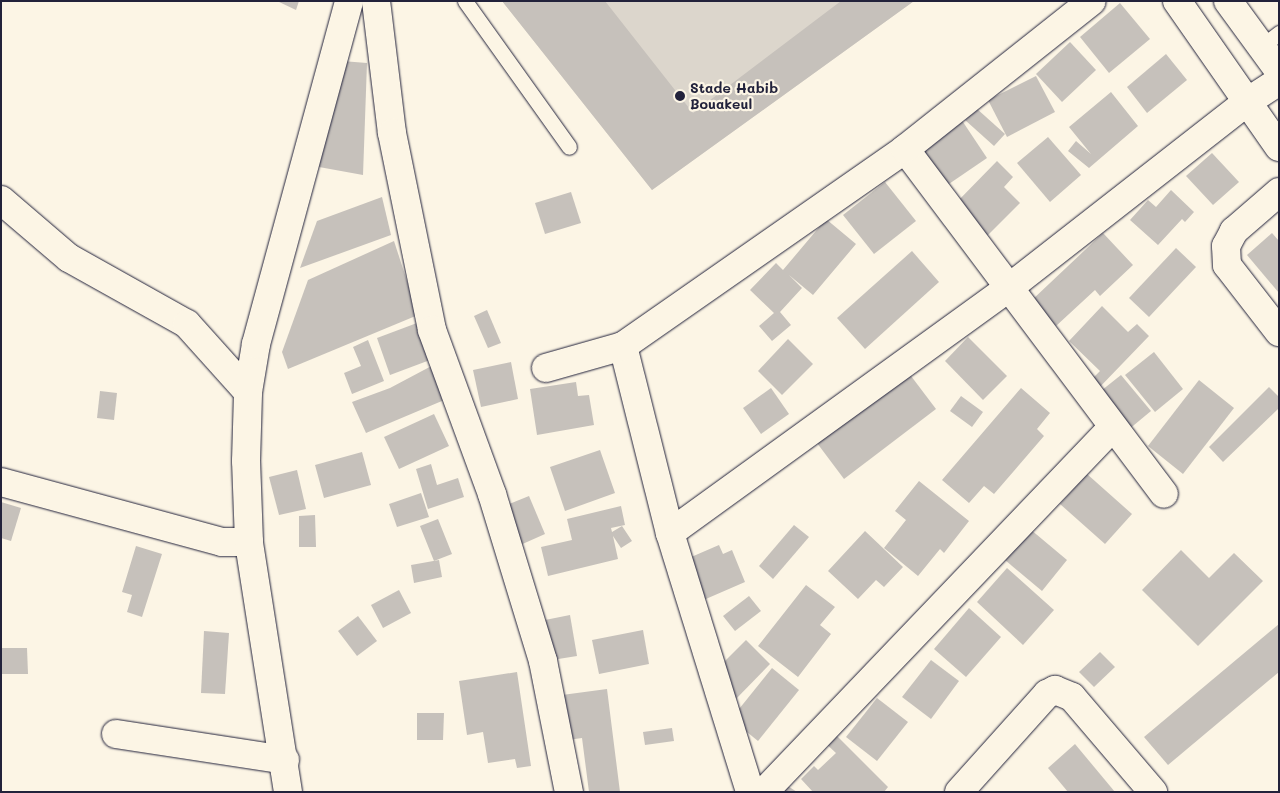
<!DOCTYPE html>
<html>
<head>
<meta charset="utf-8">
<style>
  body { margin:0 }
  #map { position:relative; width:1280px; height:793px; overflow:hidden; background:#fcf5e5; font-family:Mali,sans-serif }
  div>[style] { position:absolute }
  [style*='--x'] { left:calc(var(--x)*1px); top:calc(var(--y)*1px); width:calc(var(--w)*1px); rotate:calc(var(--a)*1deg) }
  .green>* { inset:0; background:#dcd6cc }
  .building>* { inset:0; background:#c6c1bb }
  .roads { filter:drop-shadow(0 0 1px #22223b) drop-shadow(0 0 1px #22223b) }
  .lane>* { height:15px; margin:-7.5px; padding:0 7.5px; transform-origin:7.5px; border-radius:7.5px; background:#fcf5e5 }
  .street>* { height:28px; margin:-14px; padding:0 14px; transform-origin:14px; border-radius:14px; background:#fcf5e5 }
  .highway>* { height:28px; margin:-14px; padding:0 14px; transform-origin:14px; border-radius:14px; background:#fcf5e5 }
  .dots>* { width:14px; height:14px; translate:-50% -50%; box-sizing:border-box; border:2px solid #fcf5e5; border-radius:50% }
  span { translate:-50% -50%; white-space:nowrap; text-align:center; line-height:1.15; -webkit-text-stroke:4.5px #fcf5e5; paint-order:stroke }
  .poi-label { font-size:14px; color:#22223b; font-weight:700 }
  .left { translate:0 -50%; text-align:left }
  .frame { position:absolute; inset:0; border:2px solid #22223b; pointer-events:none }
</style>
</head>
<body>
<div id="map">
  <div class="green">
    <div style="clip-path:polygon(502px 1px,914px 1px,652px 190px)"></div>
  </div>
  <div class="building">
    <div style="clip-path:polygon(277px 1px,299px 1px,296px 10px)"></div>
    <div style="clip-path:polygon(502px 1px,605px 1px,693px 113px,841px 1px,914px 1px,652px 190px)"></div>
    <div style="clip-path:polygon(1120px 3px,1150px 39px,1109px 73px,1080px 37px)"></div>
    <div style="clip-path:polygon(1070px 42px,1096px 70px,1062px 102px,1036px 74px)"></div>
    <div style="clip-path:polygon(1166px 54px,1187px 80px,1147px 113px,1127px 87px)"></div>
    <div style="clip-path:polygon(342px 61px,367px 63px,363px 175px,319px 167px,332px 92px)"></div>
    <div style="clip-path:polygon(1036px 76px,1055px 112px,1007px 137px,988px 100px)"></div>
    <div style="clip-path:polygon(1111px 92px,1138px 126px,1089px 168px,1068px 151px,1076px 141px,1091px 154px,1069px 127px)"></div>
    <div style="clip-path:polygon(976px 108px,1005px 134px,994px 146px,965px 120px)"></div>
    <div style="clip-path:polygon(959px 116px,987px 158px,943px 188px,915px 146px)"></div>
    <div style="clip-path:polygon(1048px 137px,1081px 175px,1050px 202px,1017px 163px)"></div>
    <div style="clip-path:polygon(1212px 153px,1239px 182px,1213px 205px,1186px 176px)"></div>
    <div style="clip-path:polygon(997px 161px,1013px 177px,1004px 187px,1020px 203px,986px 237px,954px 205px)"></div>
    <div style="clip-path:polygon(885px 182px,916px 221px,874px 254px,843px 215px)"></div>
    <div style="clip-path:polygon(1171px 190px,1194px 212px,1185px 222px,1182px 219px,1158px 245px,1130px 220px,1148px 200px,1156px 207px)"></div>
    <div style="clip-path:polygon(571px 192px,581px 223px,545px 234px,535px 203px)"></div>
    <div style="clip-path:polygon(382px 197px,391px 235px,300px 268px,317px 221px)"></div>
    <div style="clip-path:polygon(826px 219px,856px 244px,813px 295px,789px 275px,802px 288px,780px 312px,791px 325px,772px 341px,759px 326px,774px 313px,750px 290px,776px 263px,783px 270px)"></div>
    <div style="clip-path:polygon(1103px 233px,1133px 265px,1100px 296px,1095px 290px,1056px 326px,1032px 300px)"></div>
    <div style="clip-path:polygon(1272px 233px,1279px 241px,1279px 293px,1247px 255px)"></div>
    <div style="clip-path:polygon(394px 241px,418px 315px,288px 369px,282px 352px,308px 280px)"></div>
    <div style="clip-path:polygon(1176px 248px,1196px 267px,1149px 317px,1129px 298px)"></div>
    <div style="clip-path:polygon(912px 251px,939px 282px,865px 349px,837px 318px)"></div>
    <div style="clip-path:polygon(1102px 306px,1128px 332px,1137px 324px,1149px 336px,1096px 391px,1088px 383px,1100px 371px,1069px 341px)"></div>
    <div style="clip-path:polygon(487px 310px,501px 343px,488px 348px,474px 316px)"></div>
    <div style="clip-path:polygon(417px 323px,430px 360px,390px 375px,377px 338px)"></div>
    <div style="clip-path:polygon(968px 337px,1007px 376px,983px 400px,945px 361px)"></div>
    <div style="clip-path:polygon(788px 339px,813px 364px,782px 395px,758px 371px)"></div>
    <div style="clip-path:polygon(368px 340px,384px 381px,352px 394px,344px 373px,361px 366px,353px 347px)"></div>
    <div style="clip-path:polygon(1154px 352px,1183px 389px,1155px 412px,1125px 375px)"></div>
    <div style="clip-path:polygon(439px 362px,449px 398px,366px 433px,352px 402px,390px 388px)"></div>
    <div style="clip-path:polygon(511px 362px,518px 399px,481px 407px,473px 370px)"></div>
    <div style="clip-path:polygon(908px 372px,936px 409px,844px 479px,817px 443px)"></div>
    <div style="clip-path:polygon(1121px 375px,1151px 411px,1122px 435px,1092px 398px)"></div>
    <div style="clip-path:polygon(1199px 380px,1234px 408px,1183px 474px,1148px 446px)"></div>
    <div style="clip-path:polygon(576px 382px,578px 396px,589px 395px,594px 425px,537px 435px,530px 389px)"></div>
    <div style="clip-path:polygon(1269px 387px,1279px 397px,1279px 408px,1223px 462px,1209px 447px)"></div>
    <div style="clip-path:polygon(771px 388px,789px 414px,761px 434px,743px 408px)"></div>
    <div style="clip-path:polygon(1021px 388px,1050px 413px,1037px 429px,1044px 436px,994px 494px,984px 486px,969px 503px,942px 480px)"></div>
    <div style="clip-path:polygon(100px 391px,117px 393px,114px 420px,97px 418px)"></div>
    <div style="clip-path:polygon(961px 396px,983px 412px,972px 427px,950px 411px)"></div>
    <div style="clip-path:polygon(434px 414px,449px 446px,399px 469px,384px 437px)"></div>
    <div style="clip-path:polygon(600px 450px,615px 493px,565px 511px,550px 467px)"></div>
    <div style="clip-path:polygon(362px 452px,371px 485px,324px 498px,315px 465px)"></div>
    <div style="clip-path:polygon(431px 464px,437px 485px,458px 478px,464px 497px,428px 509px,416px 469px)"></div>
    <div style="clip-path:polygon(297px 470px,306px 509px,279px 515px,269px 477px)"></div>
    <div style="clip-path:polygon(1087px 474px,1132px 514px,1105px 544px,1060px 504px)"></div>
    <div style="clip-path:polygon(919px 481px,969px 521px,944px 553px,940px 549px,918px 576px,884px 548px,906px 520px,895px 511px)"></div>
    <div style="clip-path:polygon(421px 493px,429px 517px,397px 527px,389px 504px)"></div>
    <div style="clip-path:polygon(529px 496px,545px 534px,518px 546px,502px 507px)"></div>
    <div style="clip-path:polygon(1px 502px,21px 508px,11px 541px,1px 538px)"></div>
    <div style="clip-path:polygon(621px 506px,625px 525px,611px 528px,612px 532px,622px 526px,632px 541px,621px 548px,613px 536px,618px 559px,548px 576px,541px 547px,572px 540px,567px 519px)"></div>
    <div style="clip-path:polygon(315px 515px,316px 547px,299px 547px,299px 516px)"></div>
    <div style="clip-path:polygon(438px 519px,452px 554px,434px 561px,420px 526px)"></div>
    <div style="clip-path:polygon(794px 525px,809px 537px,773px 579px,759px 566px)"></div>
    <div style="clip-path:polygon(1030px 529px,1067px 560px,1042px 591px,1005px 560px)"></div>
    <div style="clip-path:polygon(865px 531px,903px 567px,884px 587px,876px 580px,858px 599px,828px 571px)"></div>
    <div style="clip-path:polygon(719px 545px,723px 554px,732px 550px,745px 582px,692px 605px,675px 564px)"></div>
    <div style="clip-path:polygon(136px 546px,162px 554px,142px 617px,127px 612px,132px 595px,122px 592px)"></div>
    <div style="clip-path:polygon(1181px 550px,1209px 578px,1234px 553px,1263px 581px,1198px 646px,1142px 590px)"></div>
    <div style="clip-path:polygon(439px 560px,442px 577px,414px 583px,411px 565px)"></div>
    <div style="clip-path:polygon(1007px 568px,1054px 610px,1023px 645px,977px 602px)"></div>
    <div style="clip-path:polygon(806px 585px,835px 607px,820px 625px,831px 634px,798px 677px,758px 646px)"></div>
    <div style="clip-path:polygon(399px 590px,411px 613px,383px 628px,371px 605px)"></div>
    <div style="clip-path:polygon(749px 596px,761px 611px,735px 631px,723px 616px)"></div>
    <div style="clip-path:polygon(969px 608px,1001px 637px,966px 677px,934px 649px)"></div>
    <div style="clip-path:polygon(570px 615px,577px 656px,552px 660px,545px 620px)"></div>
    <div style="clip-path:polygon(358px 616px,377px 641px,357px 656px,338px 631px)"></div>
    <div style="clip-path:polygon(1279px 624px,1279px 672px,1168px 765px,1144px 737px)"></div>
    <div style="clip-path:polygon(643px 630px,649px 664px,599px 674px,592px 640px)"></div>
    <div style="clip-path:polygon(204px 631px,229px 633px,225px 694px,201px 693px)"></div>
    <div style="clip-path:polygon(746px 640px,770px 664px,734px 701px,709px 677px)"></div>
    <div style="clip-path:polygon(1px 648px,27px 648px,28px 674px,1px 674px)"></div>
    <div style="clip-path:polygon(1100px 652px,1115px 667px,1094px 687px,1079px 672px)"></div>
    <div style="clip-path:polygon(931px 660px,959px 681px,931px 719px,902px 697px)"></div>
    <div style="clip-path:polygon(772px 668px,799px 690px,758px 741px,731px 719px)"></div>
    <div style="clip-path:polygon(517px 672px,531px 766px,517px 768px,515px 759px,488px 763px,483px 732px,467px 735px,459px 681px)"></div>
    <div style="clip-path:polygon(607px 689px,620px 792px,589px 792px,582px 738px,568px 740px,562px 695px)"></div>
    <div style="clip-path:polygon(877px 698px,908px 722px,877px 761px,846px 737px)"></div>
    <div style="clip-path:polygon(417px 713px,444px 713px,443px 740px,417px 740px)"></div>
    <div style="clip-path:polygon(672px 728px,674px 741px,645px 745px,643px 732px)"></div>
    <div style="clip-path:polygon(831px 730px,888px 787px,884px 792px,813px 792px,801px 779px,814px 766px,818px 770px,836px 753px,822px 740px)"></div>
    <div style="clip-path:polygon(1075px 744px,1115px 792px,1068px 792px,1048px 768px)"></div>
    <div style="clip-path:polygon(777px 779px,797px 792px,769px 792px)"></div>
  </div>
  <div class="roads">
    <div class="lane">
      <div style="--x:465;--y:1;--w:179;--a:54.5"></div>
      <div style="--x:1261;--y:47;--w:23;--a:-38"></div>
    </div>
    <div class="street">
      <div style="--x:376;--y:1;--w:133;--a:83.1"></div>
      <div style="--x:392;--y:133;--w:201;--a:78.5"></div>
      <div style="--x:432;--y:330;--w:175;--a:69.9"></div>
      <div style="--x:492;--y:494;--w:175;--a:73"></div>
      <div style="--x:543;--y:661;--w:134;--a:78.8"></div>
      <div style="--x:1177;--y:1;--w:178;--a:55.1"></div>
      <div style="--x:905;--y:149;--w:431;--a:53.1"></div>
      <div style="--x:1279;--y:192;--w:60;--a:139.1"></div>
      <div style="--x:1234;--y:231;--w:17;--a:118"></div>
      <div style="--x:1226;--y:246;--w:19;--a:87"></div>
      <div style="--x:1227;--y:265;--w:85;--a:52.2"></div>
      <div style="--x:1;--y:200;--w:89;--a:40.5"></div>
      <div style="--x:69;--y:258;--w:135;--a:29.2"></div>
      <div style="--x:187;--y:324;--w:91;--a:48.1"></div>
      <div style="--x:623;--y:346;--w:193;--a:75.9"></div>
      <div style="--x:670;--y:533;--w:271;--a:72.8"></div>
      <div style="--x:546;--y:368;--w:80;--a:-15.9"></div>
      <div style="--x:623;--y:346;--w:344;--a:-34.9"></div>
      <div style="--x:905;--y:149;--w:238;--a:-38.4"></div>
      <div style="--x:1;--y:482;--w:229;--a:15.2"></div>
      <div style="--x:222;--y:542;--w:27;--a:0"></div>
      <div style="--x:670;--y:533;--w:420;--a:-35.9"></div>
      <div style="--x:1010;--y:287;--w:301;--a:-38"></div>
      <div style="--x:1247;--y:102;--w:38;--a:-33"></div>
      <div style="--x:116;--y:734;--w:171;--a:8.7"></div>
      <div style="--x:288;--y:792;--w:253;--a:-98.9"></div>
      <div style="--x:249;--y:542;--w:81;--a:-92.1"></div>
      <div style="--x:246;--y:461;--w:69;--a:-88.3"></div>
      <div style="--x:248;--y:392;--w:49;--a:-80.5"></div>
      <div style="--x:256;--y:344;--w:355;--a:-74.8"></div>
      <div style="--x:764;--y:792;--w:504;--a:-46.29"></div>
      <div style="--x:959;--y:792;--w:132;--a:-48.1"></div>
      <div style="--x:1047;--y:694;--w:9;--a:-27"></div>
      <div style="--x:1055;--y:690;--w:18;--a:22"></div>
      <div style="--x:1072;--y:697;--w:125;--a:49.5"></div>
    </div>
    <div class="highway">
      <div style="--x:1228;--y:1;--w:87;--a:53.9"></div>
    </div>
  </div>
  <div class="dots">
    <div style="left:680px;top:96px;background:#22223b"></div>
  </div>
  <div class="poi-label">
    <span class="left" style="left:690px;top:96px">Stade Habib<br>Bouakeul</span>
  </div>
  <div class="frame"></div>
</div>
</body>
</html>
